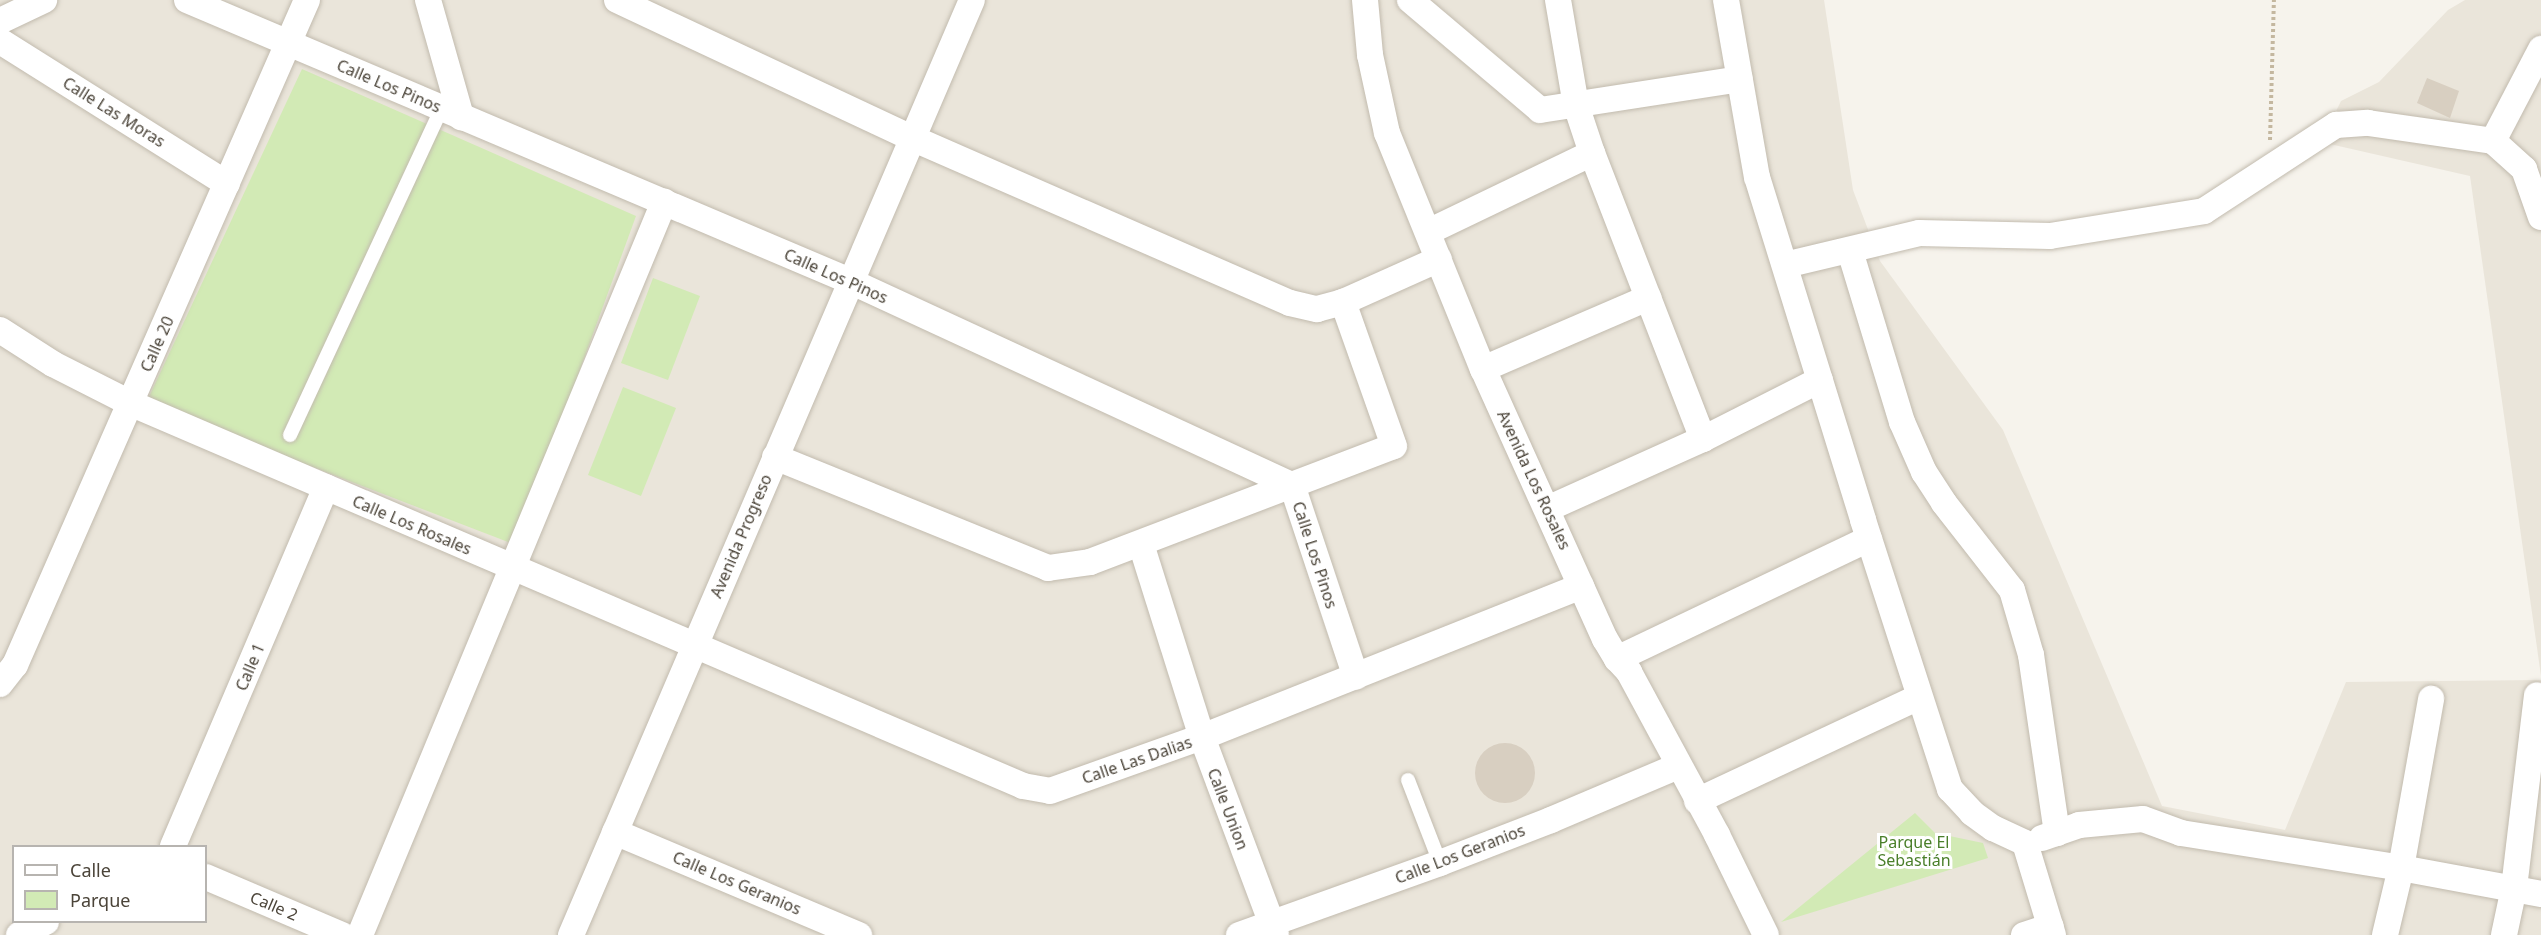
<!DOCTYPE html>
<html>
<head>
<meta charset="utf-8">
<style>
  body { margin:0 }
  #map { position:relative; width:2541px; height:935px; overflow:hidden; background:#f6f3ec; font-family:"Noto Sans",sans-serif }
  div>[style] { position:absolute }
  [style*='--x'] { left:calc(var(--x)*1px); top:calc(var(--y)*1px); width:calc(var(--w)*1px); rotate:calc(var(--a)*1deg) }
  .residential>* { inset:0; background:#eae5da }
  .green>* { inset:0; background:#d2eab5 }
  .building>* { inset:0; background:#d8cfc1 }
  .round { border-radius:50% }
  .path>* { height:4px; margin-top:-2px; transform-origin:0; background:repeating-linear-gradient(90deg,#c4b79f 0 3px,transparent 0 6px) }
  .roads { filter:drop-shadow(0 0 2px #c2bbae) drop-shadow(0 0 2px #c2bbae) }
  .service>* { height:14px; margin:-7px; padding:0 7px; transform-origin:7px; border-radius:7px; background:#fff }
  .minor>* { height:26px; margin:-13px; padding:0 13px; transform-origin:13px; border-radius:13px; background:#fff }
  span { translate:-50% -50%; white-space:nowrap; text-align:center; line-height:1.15; -webkit-text-stroke:6px #fff; paint-order:stroke }
  .street-label { font-size:16px; color:#4b4439 }
  .park-label { font-size:16px; color:#4a7f2a }
  .legend { position:absolute; left:12px; top:845px; width:195px; height:78px; box-sizing:border-box; background:#fff; border:2px solid #b7b4b0; margin:0; padding:8px 10px; list-style:none; font-size:18px; color:#4b4439 }
  .legend li { display:flex; align-items:center; gap:12px; height:30px }
  .legend b { width:30px; border:2px solid #b7b4b0 }
</style>
</head>
<body>
<div id="map">
  <div class="residential">
    <div style="clip-path:polygon(evenodd,0 0,1824px 0,1853px 190px,1880px 261px,2003px 430px,2162px 806px,2285px 830px,2346px 682px,2541px 680px,2541px 935px,0 935px,0 0,14px 846px,206px 846px,206px 922px,14px 922px,14px 846px)"></div>
    <div style="clip-path:polygon(2465px 0,2541px 0,2541px 676px,2470px 176px,2321px 142px,2341px 101px,2379px 82px,2448px 10px)"></div>
  </div>
  <div class="green">
    <div style="clip-path:polygon(302px 69px,636px 216px,516px 545px,146px 403px)"></div>
    <div style="clip-path:polygon(653px 278px,700px 296px,668px 380px,621px 363px)"></div>
    <div style="clip-path:polygon(623px 387px,676px 408px,641px 496px,588px 475px)"></div>
    <div style="clip-path:polygon(1915px 813px,1935px 833px,1983px 843px,1988px 858px,1781px 922px)"></div>
  </div>
  <div class="building">
    <div style="clip-path:polygon(2427px 78px,2459px 91px,2450px 118px,2417px 103px)"></div>
    <div class="round" style="left:1475px;top:743px;width:60px;height:60px"></div>
  </div>
  <div class="path">
    <div style="--x:2270;--y:140;--w:140;--a:-88.4"></div>
  </div>
  <div class="roads">
    <div class="service">
      <div style="--x:290;--y:435;--w:361;--a:-65.1"></div>
      <div style="--x:1408;--y:780;--w:89;--a:68.9"></div>
    </div>
    <div class="minor">
      <div style="--x:187;--y:0;--w:720;--a:22.97"></div>
      <div style="--x:850;--y:281;--w:487;--a:24.8"></div>
      <div style="--x:1292;--y:485;--w:202;--a:71.6"></div>
      <div style="--x:428;--y:0;--w:122;--a:74.2"></div>
      <div style="--x:617;--y:0;--w:326;--a:25.1"></div>
      <div style="--x:912;--y:138;--w:412;--a:23.6"></div>
      <div style="--x:1290;--y:303;--w:28;--a:13"></div>
      <div style="--x:1317;--y:309;--w:27;--a:-15"></div>
      <div style="--x:1343;--y:302;--w:105;--a:-24.1"></div>
      <div style="--x:1365;--y:0;--w:55;--a:84.8"></div>
      <div style="--x:1370;--y:55;--w:80;--a:77.7"></div>
      <div style="--x:1387;--y:133;--w:255;--a:67.9"></div>
      <div style="--x:1483;--y:369;--w:296;--a:65.7"></div>
      <div style="--x:1605;--y:639;--w:23;--a:59"></div>
      <div style="--x:1617;--y:659;--w:18;--a:47"></div>
      <div style="--x:1629;--y:672;--w:185;--a:61.6"></div>
      <div style="--x:1717;--y:835;--w:111;--a:63.9"></div>
      <div style="--x:1410;--y:0;--w:170;--a:40.2"></div>
      <div style="--x:1540;--y:110;--w:202;--a:-8.8"></div>
      <div style="--x:1558;--y:0;--w:107;--a:80.3"></div>
      <div style="--x:1576;--y:105;--w:51;--a:71.6"></div>
      <div style="--x:1592;--y:153;--w:307;--a:68.8"></div>
      <div style="--x:1726;--y:0;--w:180;--a:80.1"></div>
      <div style="--x:1757;--y:177;--w:359;--a:72.8"></div>
      <div style="--x:1863;--y:520;--w:283;--a:72.1"></div>
      <div style="--x:1950;--y:789;--w:33;--a:47"></div>
      <div style="--x:1972;--y:813;--w:26;--a:36"></div>
      <div style="--x:1993;--y:828;--w:35;--a:25"></div>
      <div style="--x:2025;--y:843;--w:96;--a:73.1"></div>
      <div style="--x:0;--y:21;--w:49;--a:-25.5"></div>
      <div style="--x:0;--y:41;--w:268;--a:32.2"></div>
      <div style="--x:2493;--y:141;--w:104;--a:-62.4"></div>
      <div style="--x:1428;--y:232;--w:182;--a:-25.7"></div>
      <div style="--x:1850;--y:251;--w:179;--a:73.1"></div>
      <div style="--x:1902;--y:422;--w:55;--a:66.3"></div>
      <div style="--x:1924;--y:472;--w:37;--a:57"></div>
      <div style="--x:1944;--y:503;--w:110;--a:52"></div>
      <div style="--x:2012;--y:590;--w:68;--a:73.7"></div>
      <div style="--x:2031;--y:655;--w:180;--a:81.7"></div>
      <div style="--x:1785;--y:265;--w:138;--a:-13.4"></div>
      <div style="--x:1919;--y:233;--w:131;--a:1.3"></div>
      <div style="--x:2050;--y:236;--w:156;--a:-9.2"></div>
      <div style="--x:2204;--y:211;--w:158;--a:-33.1"></div>
      <div style="--x:2336;--y:125;--w:32;--a:-4"></div>
      <div style="--x:2368;--y:123;--w:126;--a:8.2"></div>
      <div style="--x:2493;--y:141;--w:42;--a:42.1"></div>
      <div style="--x:2524;--y:169;--w:51;--a:70.5"></div>
      <div style="--x:0;--y:330;--w:63;--a:32.7"></div>
      <div style="--x:53;--y:364;--w:86;--a:26.9"></div>
      <div style="--x:130;--y:403;--w:972;--a:23.21"></div>
      <div style="--x:1023;--y:786;--w:27;--a:10"></div>
      <div style="--x:1050;--y:791;--w:161;--a:-19.6"></div>
      <div style="--x:1202;--y:737;--w:408;--a:-21.7"></div>
      <div style="--x:1483;--y:369;--w:180;--a:-23.3"></div>
      <div style="--x:775;--y:457;--w:295;--a:22.1"></div>
      <div style="--x:1048;--y:568;--w:42;--a:-8.1"></div>
      <div style="--x:1090;--y:562;--w:325;--a:-20.9"></div>
      <div style="--x:1394;--y:446;--w:153;--a:-109.5"></div>
      <div style="--x:1547;--y:509;--w:171;--a:-24.2"></div>
      <div style="--x:1703;--y:439;--w:131;--a:-26.8"></div>
      <div style="--x:1141;--y:544;--w:202;--a:72.5"></div>
      <div style="--x:1202;--y:737;--w:211;--a:69.5"></div>
      <div style="--x:1617;--y:659;--w:279;--a:-25.5"></div>
      <div style="--x:0;--y:684;--w:24;--a:-52"></div>
      <div style="--x:15;--y:665;--w:726;--a:-66.29"></div>
      <div style="--x:1697;--y:801;--w:245;--a:-25.1"></div>
      <div style="--x:615;--y:832;--w:265;--a:22.9"></div>
      <div style="--x:2042;--y:838;--w:39;--a:-19"></div>
      <div style="--x:2079;--y:825;--w:64;--a:-5.4"></div>
      <div style="--x:2143;--y:819;--w:40;--a:20.2"></div>
      <div style="--x:2181;--y:833;--w:223;--a:9"></div>
      <div style="--x:2401;--y:868;--w:142;--a:10.5"></div>
      <div style="--x:173;--y:846;--w:390;--a:-66.9"></div>
      <div style="--x:206;--y:877;--w:148;--a:23.1"></div>
      <div style="--x:19;--y:935;--w:30;--a:-26"></div>
      <div style="--x:360;--y:935;--w:794;--a:-67.47"></div>
      <div style="--x:571;--y:935;--w:1017;--a:-66.79"></div>
      <div style="--x:1239;--y:935;--w:214;--a:-19.7"></div>
      <div style="--x:1440;--y:863;--w:119;--a:-21.2"></div>
      <div style="--x:1551;--y:820;--w:138;--a:-23"></div>
      <div style="--x:2024;--y:935;--w:28;--a:-18"></div>
      <div style="--x:2385;--y:935;--w:69;--a:-76.6"></div>
      <div style="--x:2401;--y:868;--w:172;--a:-79.9"></div>
      <div style="--x:2504;--y:935;--w:48;--a:-78"></div>
      <div style="--x:2514;--y:888;--w:194;--a:-83.2"></div>
    </div>
  </div>
  <div class="street-label">
    <span style="left:389px;top:86px;rotate:23deg">Calle Los Pinos</span>
    <span style="left:114px;top:112px;rotate:32deg">Calle Las Moras</span>
    <span style="left:836px;top:276px;rotate:24deg">Calle Los Pinos</span>
    <span style="left:157px;top:344px;rotate:-66deg">Calle 20</span>
    <span style="left:1534px;top:480px;rotate:65deg">Avenida Los Rosales</span>
    <span style="left:412px;top:525px;rotate:23deg">Calle Los Rosales</span>
    <span style="left:741px;top:536px;rotate:-67deg">Avenida Progreso</span>
    <span style="left:1315px;top:555px;rotate:72deg">Calle Los Pinos</span>
    <span style="left:250px;top:667px;rotate:-67deg">Calle 1</span>
    <span style="left:1137px;top:760px;rotate:-19deg">Calle Las Dalias</span>
    <span style="left:1228px;top:809px;rotate:69deg">Calle Union</span>
    <span style="left:1460px;top:854px;rotate:-21deg">Calle Los Geranios</span>
    <span style="left:737px;top:883px;rotate:23deg">Calle Los Geranios</span>
    <span style="left:274px;top:906px;rotate:23deg">Calle 2</span>
  </div>
  <div class="park-label">
    <span style="left:1914px;top:851px">Parque El<br>Sebastián</span>
  </div>
  <ul class="legend">
  <li><b style="height:8px;background:#fff"></b>Calle</li>
  <li><b style="height:16px;background:#d2eab5"></b>Parque</li>
  </ul>
</div>
</body>
</html>
